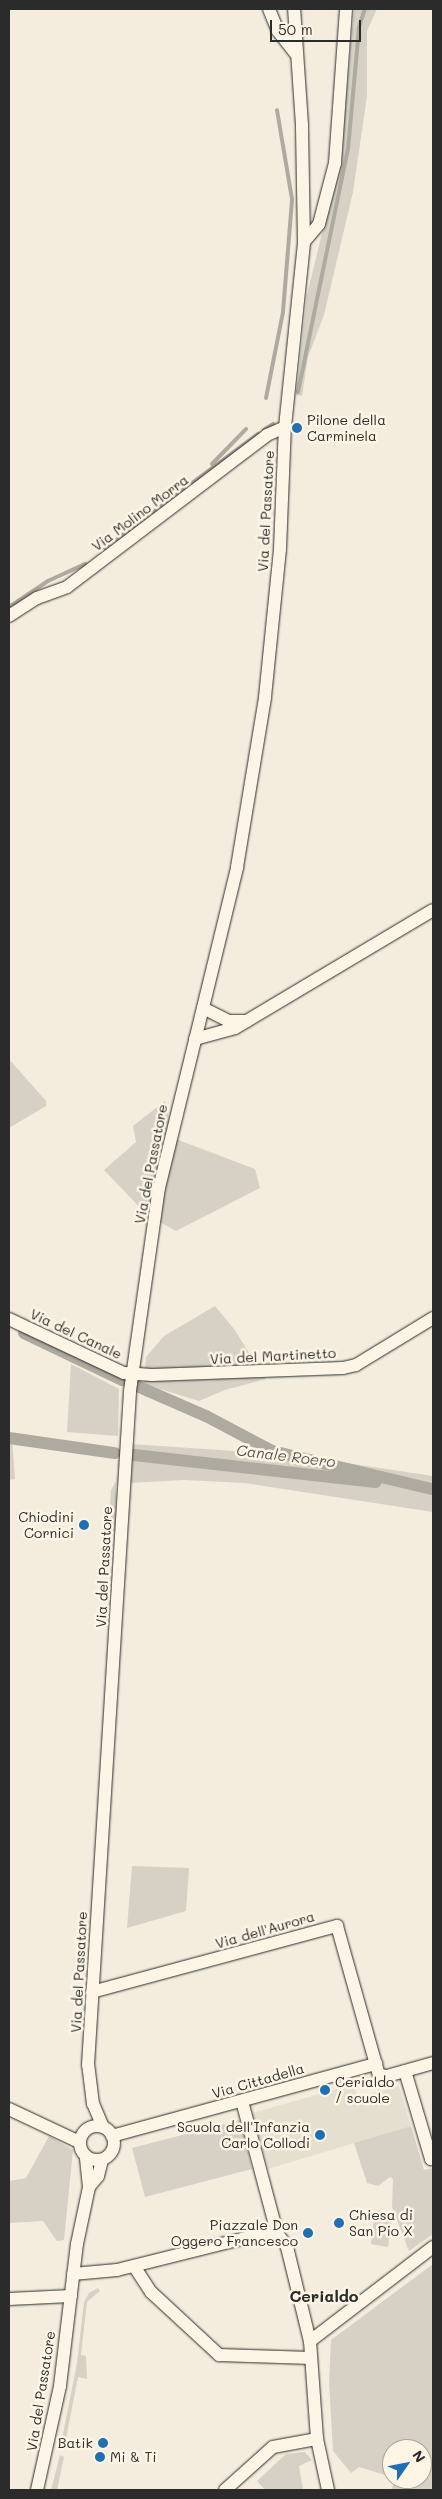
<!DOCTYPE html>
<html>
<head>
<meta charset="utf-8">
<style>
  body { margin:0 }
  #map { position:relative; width:442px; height:2499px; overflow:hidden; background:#f4edde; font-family:Mali,sans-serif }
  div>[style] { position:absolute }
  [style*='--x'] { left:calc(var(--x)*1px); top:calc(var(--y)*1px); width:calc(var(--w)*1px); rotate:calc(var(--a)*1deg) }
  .built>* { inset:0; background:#e5dfd0 }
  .green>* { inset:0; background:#d6d1c4 }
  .stream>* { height:4px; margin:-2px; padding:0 2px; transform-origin:2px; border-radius:2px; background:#afaaa0 }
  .canal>* { height:12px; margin:-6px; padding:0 6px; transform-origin:6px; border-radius:6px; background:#afaaa0 }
  .roads { filter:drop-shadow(0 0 1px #2b2b2b) drop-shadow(0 0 1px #2b2b2b) }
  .minor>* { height:12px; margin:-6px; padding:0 6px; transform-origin:6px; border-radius:6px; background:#fcf5e5 }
  .minor>.ring { margin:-6px; padding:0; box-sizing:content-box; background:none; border:12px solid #fcf5e5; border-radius:50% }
  .dots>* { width:14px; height:14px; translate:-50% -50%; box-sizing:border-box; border:2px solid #fcf5e5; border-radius:50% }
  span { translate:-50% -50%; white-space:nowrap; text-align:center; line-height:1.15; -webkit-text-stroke:5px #fcf5e5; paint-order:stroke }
  .poi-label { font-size:14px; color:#2b2b2b }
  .left { translate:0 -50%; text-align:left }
  .right { translate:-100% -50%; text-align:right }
  .street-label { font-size:14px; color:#2b2b2b }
  .water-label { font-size:15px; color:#595754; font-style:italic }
  .quarter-label { font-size:16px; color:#2b2b2b; font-weight:700 }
  .frame { position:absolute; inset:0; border:10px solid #2b2b2b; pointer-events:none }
  .north { position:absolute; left:382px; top:2439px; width:50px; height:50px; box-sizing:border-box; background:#fcf5e5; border:1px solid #a8a49b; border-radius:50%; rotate:57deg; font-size:14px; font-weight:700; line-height:20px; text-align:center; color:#2b2b2b }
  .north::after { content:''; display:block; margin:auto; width:18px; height:22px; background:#1f6fb2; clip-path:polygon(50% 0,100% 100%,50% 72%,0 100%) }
  .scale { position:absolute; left:270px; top:20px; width:91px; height:22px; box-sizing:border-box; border:2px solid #2b2b2b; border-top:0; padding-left:6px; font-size:15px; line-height:18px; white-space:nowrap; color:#2b2b2b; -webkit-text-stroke:4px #fcf5e5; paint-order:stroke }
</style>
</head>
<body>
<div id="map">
  <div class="built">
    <div style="clip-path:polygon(348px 2086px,354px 2087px,359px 2097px,399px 2086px,411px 2126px,268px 2169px,252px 2113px)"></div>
  </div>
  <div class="green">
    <div style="clip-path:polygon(354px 9px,377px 9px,367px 31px,367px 96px,353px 192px,324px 315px,308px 357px,302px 396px,296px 395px,307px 295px,341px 154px)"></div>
    <div style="clip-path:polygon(9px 1059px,46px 1101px,46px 1106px,9px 1128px)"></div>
    <div style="clip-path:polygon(165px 1101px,173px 1138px,255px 1169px,260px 1188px,176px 1231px,147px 1215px,104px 1170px,136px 1142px,133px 1126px)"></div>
    <div style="clip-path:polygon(215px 1306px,234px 1329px,266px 1379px,225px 1390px,199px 1401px,144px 1384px,146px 1357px,164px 1336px)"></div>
    <div style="clip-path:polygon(71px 1364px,119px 1389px,118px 1436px,67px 1432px)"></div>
    <div style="clip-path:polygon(9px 1440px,12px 1440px,15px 1479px,9px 1480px)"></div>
    <div style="clip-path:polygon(131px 1444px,293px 1455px,433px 1476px,433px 1512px,245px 1483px,184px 1480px,129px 1483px)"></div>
    <div style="clip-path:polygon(116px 1481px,116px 1530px,113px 1531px,109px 1525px,111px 1490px)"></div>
    <div style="clip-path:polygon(132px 1866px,189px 1868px,186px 1911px,127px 1928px)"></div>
    <div style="clip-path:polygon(240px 2120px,252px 2169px,145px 2197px,132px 2148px)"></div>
    <div style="clip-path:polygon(411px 2126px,424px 2170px,433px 2168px,433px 2234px,409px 2251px,392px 2207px,393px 2179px,390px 2177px,378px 2186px,367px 2183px,354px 2143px)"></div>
    <div style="clip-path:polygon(49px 2136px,73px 2150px,64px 2240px,57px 2241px,43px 2221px,9px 2223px,9px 2181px,26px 2178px)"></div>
    <div style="clip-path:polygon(375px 2210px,392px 2213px,388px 2247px,371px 2244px)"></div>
    <div style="clip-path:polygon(433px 2264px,433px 2490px,391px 2490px,396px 2479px,422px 2479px,422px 2449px,392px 2449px,392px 2477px,359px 2467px,351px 2473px,333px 2451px,329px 2382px,331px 2340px)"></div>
    <div style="clip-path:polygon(98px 2288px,100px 2291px,87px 2302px,81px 2355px,86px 2356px,87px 2379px,78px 2377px,65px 2444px,61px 2444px,77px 2363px,84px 2302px,89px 2293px)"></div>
    <div style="clip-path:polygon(305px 2452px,312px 2460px,299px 2466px,303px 2489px,265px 2490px,257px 2481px,286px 2454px)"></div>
    <div style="clip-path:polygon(60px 2455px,64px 2457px,57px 2490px,51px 2490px)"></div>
  </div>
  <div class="stream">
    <div style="--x:298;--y:392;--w:248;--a:-78.4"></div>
    <div style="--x:348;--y:149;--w:122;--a:-84.8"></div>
    <div style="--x:359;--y:27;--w:19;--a:-72"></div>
    <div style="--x:266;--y:398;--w:88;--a:-78.8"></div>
    <div style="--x:283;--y:312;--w:113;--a:-85.4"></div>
    <div style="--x:292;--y:199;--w:90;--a:-99.6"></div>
    <div style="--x:264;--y:430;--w:11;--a:-34"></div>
    <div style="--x:212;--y:464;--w:49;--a:-45.8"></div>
    <div style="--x:105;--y:548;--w:191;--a:-36.7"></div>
    <div style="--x:9;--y:607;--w:47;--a:-33.7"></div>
    <div style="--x:48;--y:581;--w:41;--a:-24.7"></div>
  </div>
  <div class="canal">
    <div style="--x:24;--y:1333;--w:109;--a:25.6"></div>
    <div style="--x:137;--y:1386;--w:75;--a:23.5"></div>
    <div style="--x:206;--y:1416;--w:75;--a:27.9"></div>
    <div style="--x:272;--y:1451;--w:164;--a:13.4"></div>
    <div style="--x:9;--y:1438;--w:107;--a:8.1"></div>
    <div style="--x:134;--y:1455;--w:243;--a:6.4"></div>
  </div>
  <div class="roads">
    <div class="minor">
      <div style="--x:269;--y:9;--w:24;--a:68"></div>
      <div style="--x:278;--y:31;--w:29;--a:52"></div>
      <div style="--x:304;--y:242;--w:23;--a:-50"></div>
      <div style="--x:319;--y:224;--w:63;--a:-75.3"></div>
      <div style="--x:335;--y:163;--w:154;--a:-85.9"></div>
      <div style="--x:9;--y:616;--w:33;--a:-33"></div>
      <div style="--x:37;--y:598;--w:32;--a:-20"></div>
      <div style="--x:67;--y:587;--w:251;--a:-37.2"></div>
      <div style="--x:267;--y:435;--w:20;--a:-24"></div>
      <div style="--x:203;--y:1008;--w:28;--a:27"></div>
      <div style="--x:228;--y:1021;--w:19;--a:0"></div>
      <div style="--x:195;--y:1039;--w:41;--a:-15.4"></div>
      <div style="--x:235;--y:1028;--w:230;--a:-30.8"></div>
      <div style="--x:9;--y:1319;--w:127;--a:25.2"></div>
      <div style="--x:124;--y:1373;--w:28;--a:4"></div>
      <div style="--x:152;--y:1375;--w:191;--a:-2.1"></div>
      <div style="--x:343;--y:1368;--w:13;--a:-13"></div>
      <div style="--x:356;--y:1365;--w:90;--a:-31.4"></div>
      <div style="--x:92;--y:1992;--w:254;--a:-15.1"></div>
      <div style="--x:337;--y:1926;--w:155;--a:74.3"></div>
      <div style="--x:379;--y:2075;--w:8;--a:7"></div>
      <div style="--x:387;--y:2076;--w:48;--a:-15.8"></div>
      <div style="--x:405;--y:2071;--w:92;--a:73.5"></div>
      <div style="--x:431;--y:2159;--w:2;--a:0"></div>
      <div style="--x:242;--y:2101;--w:137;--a:75.1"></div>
      <div style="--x:9;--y:2109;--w:77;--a:25.2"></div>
      <div class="ring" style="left:80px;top:2126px;width:22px;height:22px"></div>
      <div style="--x:103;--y:2127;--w:25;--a:-113"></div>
      <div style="--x:93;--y:2104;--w:39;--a:-97"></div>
      <div style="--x:88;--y:2065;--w:675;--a:-86.43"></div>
      <div style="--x:130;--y:1391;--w:205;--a:-81.9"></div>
      <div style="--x:159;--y:1188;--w:330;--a:-76.3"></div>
      <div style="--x:237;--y:867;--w:172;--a:-80.6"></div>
      <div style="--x:265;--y:697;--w:149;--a:-84.2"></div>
      <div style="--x:280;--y:549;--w:122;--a:-87.7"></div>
      <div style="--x:285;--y:427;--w:186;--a:-84.1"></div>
      <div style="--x:304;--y:242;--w:117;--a:-91"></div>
      <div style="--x:302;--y:125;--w:116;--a:-93.9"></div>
      <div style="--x:112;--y:2136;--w:274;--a:-15.3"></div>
      <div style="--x:89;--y:2187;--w:14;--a:-51"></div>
      <div style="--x:98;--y:2176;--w:16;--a:-76"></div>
      <div style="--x:134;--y:2266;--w:31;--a:57"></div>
      <div style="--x:151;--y:2292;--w:93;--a:42.8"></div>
      <div style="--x:219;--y:2355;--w:92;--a:1.9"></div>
      <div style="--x:73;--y:2274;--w:44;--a:-5.2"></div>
      <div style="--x:117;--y:2270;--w:153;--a:-14"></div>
      <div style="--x:265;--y:2233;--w:12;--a:0"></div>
      <div style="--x:277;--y:2233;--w:17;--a:54"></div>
      <div style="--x:287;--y:2247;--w:97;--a:76.3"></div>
      <div style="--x:310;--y:2341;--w:98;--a:85.9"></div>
      <div style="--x:317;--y:2439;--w:52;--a:77.8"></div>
      <div style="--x:9;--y:2299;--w:62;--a:-2.8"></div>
      <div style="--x:310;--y:2341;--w:155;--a:-37.4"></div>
      <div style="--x:37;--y:2490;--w:107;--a:-77.5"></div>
      <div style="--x:60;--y:2386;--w:143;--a:-83.2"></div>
      <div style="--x:77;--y:2244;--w:58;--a:-78.1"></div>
      <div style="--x:89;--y:2187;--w:30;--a:-96"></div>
      <div style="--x:225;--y:2490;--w:64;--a:-41.9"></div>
      <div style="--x:273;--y:2447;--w:45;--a:-10.3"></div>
    </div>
  </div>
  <div class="dots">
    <div style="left:297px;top:428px;background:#1f6fb2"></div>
    <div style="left:84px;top:1525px;background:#1f6fb2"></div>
    <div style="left:325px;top:2090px;background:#1f6fb2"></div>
    <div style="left:320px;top:2135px;background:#1f6fb2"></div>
    <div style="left:339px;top:2223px;background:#1f6fb2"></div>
    <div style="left:308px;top:2233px;background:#1f6fb2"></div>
    <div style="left:103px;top:2443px;background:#1f6fb2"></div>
    <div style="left:100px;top:2457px;background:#1f6fb2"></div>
  </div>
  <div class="poi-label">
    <span class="left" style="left:307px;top:428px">Pilone della<br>Carminela</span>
    <span class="right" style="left:74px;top:1525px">Chiodini<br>Cornici</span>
    <span class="left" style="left:335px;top:2090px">Cerialdo<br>/ scuole</span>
    <span class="right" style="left:310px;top:2135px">Scuola dell'Infanzia<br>Carlo Collodi</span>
    <span class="left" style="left:349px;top:2223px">Chiesa di<br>San Pio X</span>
    <span class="right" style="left:298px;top:2233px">Piazzale Don<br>Oggero Francesco</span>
    <span class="right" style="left:93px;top:2443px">Batik</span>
    <span class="left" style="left:110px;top:2457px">Mi &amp; Ti</span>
  </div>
  <div class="street-label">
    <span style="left:266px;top:511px;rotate:-87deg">Via del Passatore</span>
    <span style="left:140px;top:513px;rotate:-37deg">Via Molino Morra</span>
    <span style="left:151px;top:1164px;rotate:-79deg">Via del Passatore</span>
    <span style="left:76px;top:1334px;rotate:25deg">Via del Canale</span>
    <span style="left:273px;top:1356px;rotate:-3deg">Via del Martinetto</span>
    <span style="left:104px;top:1567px;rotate:-87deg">Via del Passatore</span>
    <span style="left:265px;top:1930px;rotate:-16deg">Via dell'Aurora</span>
    <span style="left:79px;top:1972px;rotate:-87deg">Via del Passatore</span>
    <span style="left:258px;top:2081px;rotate:-16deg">Via Cittadella</span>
    <span style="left:41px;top:2391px;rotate:-81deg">Via del Passatore</span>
  </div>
  <div class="water-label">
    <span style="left:286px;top:1456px;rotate:7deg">Canale Roero</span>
  </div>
  <div class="quarter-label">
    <span style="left:324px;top:2296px">Cerialdo</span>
  </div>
  <div class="frame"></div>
  <div class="north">N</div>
  <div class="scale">50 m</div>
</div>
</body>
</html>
